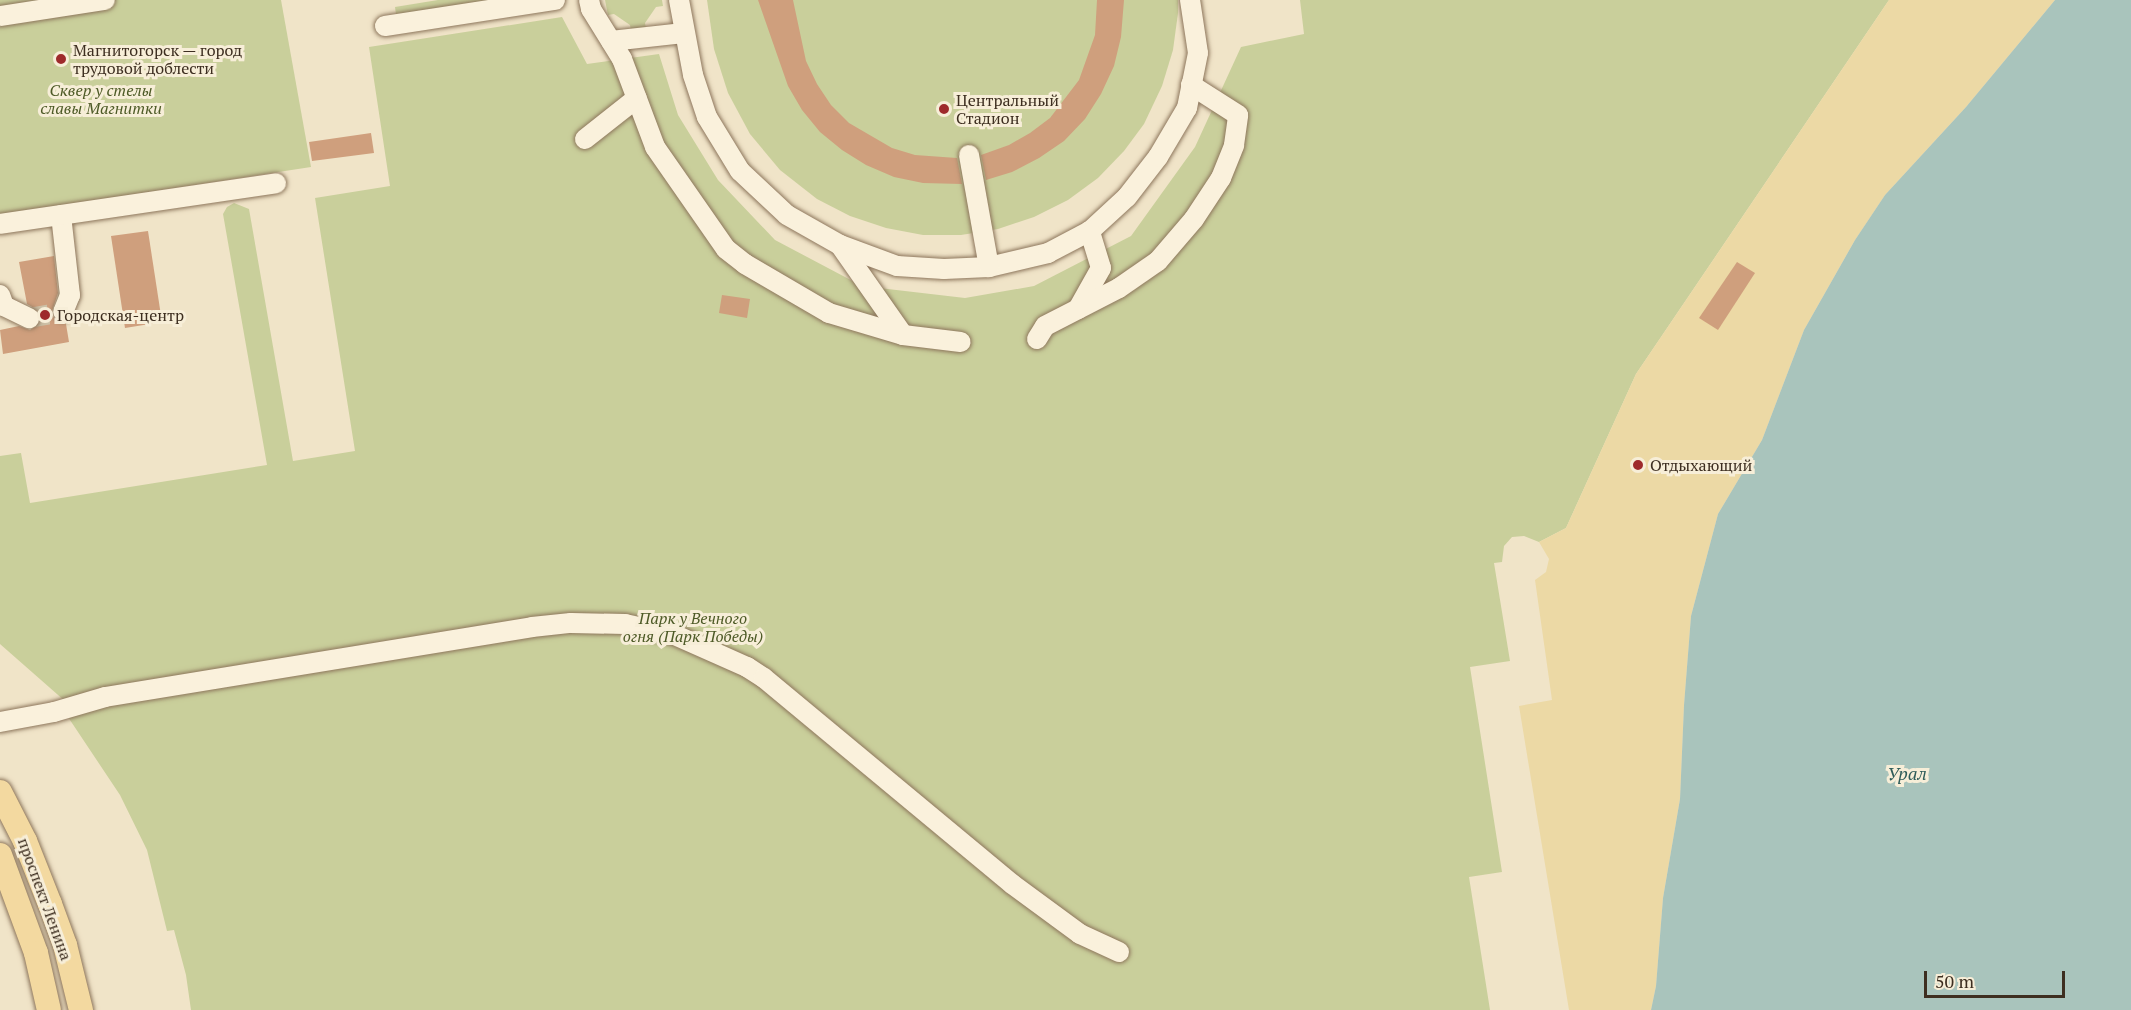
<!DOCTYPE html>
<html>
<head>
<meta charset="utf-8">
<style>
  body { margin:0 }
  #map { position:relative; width:2131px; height:1010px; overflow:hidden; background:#f0e4c8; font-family:"PT Serif",serif }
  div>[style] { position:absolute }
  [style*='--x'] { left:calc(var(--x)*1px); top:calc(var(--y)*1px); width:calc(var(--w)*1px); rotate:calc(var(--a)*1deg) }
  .green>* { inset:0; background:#c9cf9b }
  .sand>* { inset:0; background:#ecd9a5 }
  .water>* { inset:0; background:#a9c4bc }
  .building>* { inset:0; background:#cf9f7d }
  .minor-tunnel>* { height:20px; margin-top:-10px; transform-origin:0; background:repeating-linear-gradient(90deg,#ccc0a6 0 20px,transparent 0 30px) }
  .roads { filter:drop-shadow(0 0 2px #8d765c) drop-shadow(0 0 2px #8d765c) }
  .minor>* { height:20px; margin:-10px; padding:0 10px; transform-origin:10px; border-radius:10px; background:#faf1dc }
  .major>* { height:24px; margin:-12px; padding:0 12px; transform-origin:12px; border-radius:12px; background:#f3d9a0 }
  .dots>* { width:16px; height:16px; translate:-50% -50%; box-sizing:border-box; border:3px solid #f7eed8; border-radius:50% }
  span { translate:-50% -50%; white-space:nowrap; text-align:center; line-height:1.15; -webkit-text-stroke:6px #f7eed8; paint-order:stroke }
  .poi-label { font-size:16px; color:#3d2e20 }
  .left { translate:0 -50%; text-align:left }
  .park-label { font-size:16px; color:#4d5a26; font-style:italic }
  .street-label { font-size:16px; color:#3d2e20 }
  .water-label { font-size:18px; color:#2f5d5a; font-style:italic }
  .scale { position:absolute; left:1924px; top:971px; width:141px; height:27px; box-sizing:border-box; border:3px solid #3d2e20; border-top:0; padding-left:8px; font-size:18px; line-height:21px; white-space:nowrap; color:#3d2e20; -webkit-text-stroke:4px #f7eed8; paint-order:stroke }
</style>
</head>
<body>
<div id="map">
  <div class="green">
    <div style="clip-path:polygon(0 0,281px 0,311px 167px,0 215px)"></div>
    <div style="clip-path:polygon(438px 0,536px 0,397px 22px,395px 7px)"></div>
    <div style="clip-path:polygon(605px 0,662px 0,663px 6px,656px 7px,645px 23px,646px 29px,631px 31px,630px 25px,614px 14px,608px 15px)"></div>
    <div style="clip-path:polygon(707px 0,1178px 0,1178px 13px,1173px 50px,1162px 86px,1144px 124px,1124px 151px,1098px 178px,1068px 200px,1034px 217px,998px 229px,961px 235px,923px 235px,886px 228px,850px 216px,817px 199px,780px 170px,750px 134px,728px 93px,714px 49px)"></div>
    <div style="clip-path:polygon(1300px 0,1889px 0,1636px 374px,1566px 528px,1539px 542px,1524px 536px,1512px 537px,1504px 546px,1502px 562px,1494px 563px,1510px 661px,1470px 667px,1502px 872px,1469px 877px,1490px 1010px,191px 1010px,186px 975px,174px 930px,167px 931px,147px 850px,120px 795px,68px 717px,74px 709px,0 644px,0 456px,21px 453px,30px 503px,267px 465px,223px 214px,227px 207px,234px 203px,249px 209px,293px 461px,355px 451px,315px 198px,390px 186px,369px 47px,562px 17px,587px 64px,659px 54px,678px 115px,718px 180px,775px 240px,862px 286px,965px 298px,1034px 286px,1131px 236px,1195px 147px,1241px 47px,1304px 34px)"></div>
  </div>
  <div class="sand">
    <div style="clip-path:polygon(1889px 0,2055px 0,1966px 107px,1885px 195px,1855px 240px,1804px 330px,1762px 440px,1718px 514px,1691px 616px,1684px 705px,1680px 799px,1663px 898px,1656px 986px,1651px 1010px,1569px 1010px,1519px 706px,1552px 700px,1535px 580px,1546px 572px,1549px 559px,1539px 542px,1566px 528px,1636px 374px)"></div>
  </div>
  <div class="water">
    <div style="clip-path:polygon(2055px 0,2131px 0,2131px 1010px,1651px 1010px,1656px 986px,1663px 898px,1680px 799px,1684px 705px,1691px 616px,1718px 514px,1762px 440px,1804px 330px,1855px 240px,1885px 195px,1966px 107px)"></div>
  </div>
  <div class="building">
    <div style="clip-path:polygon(758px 0,793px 0,806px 61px,817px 84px,831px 105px,849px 123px,892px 148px,915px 155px,957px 158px,962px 184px,923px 183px,894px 177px,866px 165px,842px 150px,820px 132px,802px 110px,788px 86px)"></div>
    <div style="clip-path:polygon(1097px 0,1124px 0,1121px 37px,1114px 66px,1101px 94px,1085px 119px,1064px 141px,1039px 158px,1012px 172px,986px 180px,981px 155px,1009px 145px,1030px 133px,1050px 118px,1079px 80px,1095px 35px)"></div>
    <div style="clip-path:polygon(371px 133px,374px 153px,312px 161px,309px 142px)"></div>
    <div style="clip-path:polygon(148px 231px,162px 322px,125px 328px,111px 236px)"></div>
    <div style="clip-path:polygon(54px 256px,58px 293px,51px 314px,58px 323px,66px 324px,69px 342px,3px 354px,0 330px,19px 326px,30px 330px,39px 324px,41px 318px,39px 311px,27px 304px,19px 262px)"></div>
    <div style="clip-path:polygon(1737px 262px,1755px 273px,1718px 330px,1699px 318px)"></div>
    <div style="clip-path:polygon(722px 295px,750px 299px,747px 318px,719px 313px)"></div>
  </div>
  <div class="minor-tunnel">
    <div style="--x:29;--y:318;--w:35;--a:-10"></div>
  </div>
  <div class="roads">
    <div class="minor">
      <div style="--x:589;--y:0;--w:9;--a:77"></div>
      <div style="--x:591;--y:9;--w:59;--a:58.2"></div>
      <div style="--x:622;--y:59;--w:94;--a:69.4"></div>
      <div style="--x:655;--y:147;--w:124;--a:55.2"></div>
      <div style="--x:726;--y:249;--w:24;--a:38"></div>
      <div style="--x:745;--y:264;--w:97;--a:30.3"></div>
      <div style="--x:829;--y:313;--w:77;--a:16.6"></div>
      <div style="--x:903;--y:335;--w:58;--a:6.9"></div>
      <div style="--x:679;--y:0;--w:76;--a:79.4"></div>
      <div style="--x:693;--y:75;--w:44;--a:71.6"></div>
      <div style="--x:707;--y:117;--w:63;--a:58.6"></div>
      <div style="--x:740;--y:171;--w:64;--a:43.1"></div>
      <div style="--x:787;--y:215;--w:61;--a:29.5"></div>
      <div style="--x:840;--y:245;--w:61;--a:20.2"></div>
      <div style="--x:897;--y:266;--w:47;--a:3.7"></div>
      <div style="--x:944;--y:269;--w:45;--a:-2.5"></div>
      <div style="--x:989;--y:267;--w:61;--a:-13.3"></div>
      <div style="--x:1048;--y:253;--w:47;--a:-27.6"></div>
      <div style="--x:1090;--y:231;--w:50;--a:-42.6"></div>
      <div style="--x:1127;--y:197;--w:51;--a:-52.2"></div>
      <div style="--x:1158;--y:157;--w:57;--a:-59.4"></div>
      <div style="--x:1187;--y:108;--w:56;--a:-78.7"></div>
      <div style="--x:1198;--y:53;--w:54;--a:-98.6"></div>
      <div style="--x:0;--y:16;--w:106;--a:-8.7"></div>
      <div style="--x:385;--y:26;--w:172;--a:-8.7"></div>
      <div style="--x:611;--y:41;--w:73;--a:-6.3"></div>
      <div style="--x:585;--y:139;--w:66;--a:-38.3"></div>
      <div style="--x:969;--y:155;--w:114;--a:79.9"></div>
      <div style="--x:61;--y:215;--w:81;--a:83.6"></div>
      <div style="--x:70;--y:295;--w:18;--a:112"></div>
      <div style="--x:0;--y:224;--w:279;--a:-8.4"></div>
      <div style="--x:840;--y:245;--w:110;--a:55"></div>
      <div style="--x:0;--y:295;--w:12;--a:70"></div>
      <div style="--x:4;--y:306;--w:28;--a:26"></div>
      <div style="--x:1078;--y:309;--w:47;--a:-60.7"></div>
      <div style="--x:1101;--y:268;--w:39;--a:-107"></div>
      <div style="--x:1037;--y:339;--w:15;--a:-58"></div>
      <div style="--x:1045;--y:326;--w:83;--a:-27.2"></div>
      <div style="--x:1119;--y:288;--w:47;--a:-34.7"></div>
      <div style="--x:1158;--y:261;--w:55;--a:-49.4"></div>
      <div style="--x:1194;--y:219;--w:49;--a:-56.6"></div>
      <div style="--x:1221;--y:178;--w:35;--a:-68"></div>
      <div style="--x:1234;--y:145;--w:30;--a:-82"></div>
      <div style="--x:1238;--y:115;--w:56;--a:-147.4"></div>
      <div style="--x:0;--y:722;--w:55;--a:-10.5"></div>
      <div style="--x:54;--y:712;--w:53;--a:-16.4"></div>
      <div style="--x:105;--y:697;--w:433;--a:-9.3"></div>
      <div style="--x:532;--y:627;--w:39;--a:-6"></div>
      <div style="--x:571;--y:623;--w:54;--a:1.1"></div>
      <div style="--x:625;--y:624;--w:51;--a:12.4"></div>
      <div style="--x:675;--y:635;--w:79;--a:24"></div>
      <div style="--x:747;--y:667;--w:20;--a:33"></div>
      <div style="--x:764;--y:678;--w:322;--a:39.7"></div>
      <div style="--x:1012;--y:884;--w:84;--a:36.3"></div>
      <div style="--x:1080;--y:934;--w:43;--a:24.8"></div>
    </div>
    <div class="major">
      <div style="--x:0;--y:792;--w:55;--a:63"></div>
      <div style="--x:25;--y:841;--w:68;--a:68.4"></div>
      <div style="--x:50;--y:904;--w:44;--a:69.9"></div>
      <div style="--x:65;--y:945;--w:67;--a:76.2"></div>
      <div style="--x:0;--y:855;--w:104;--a:69.8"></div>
      <div style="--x:36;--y:953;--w:58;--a:77.2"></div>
    </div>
  </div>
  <div class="dots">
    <div style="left:61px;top:59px;background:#9e2a2b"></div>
    <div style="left:944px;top:109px;background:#9e2a2b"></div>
    <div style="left:45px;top:315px;background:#9e2a2b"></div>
    <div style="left:1638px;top:465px;background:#9e2a2b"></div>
  </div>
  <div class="poi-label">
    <span class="left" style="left:73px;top:59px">Магнитогорск — город<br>трудовой доблести</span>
    <span class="left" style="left:956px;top:109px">Центральный<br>Стадион</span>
    <span class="left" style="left:57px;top:315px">Городская-центр</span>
    <span class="left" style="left:1650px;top:465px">Отдыхающий</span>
  </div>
  <div class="park-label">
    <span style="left:101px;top:99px">Сквер у стелы<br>славы Магнитки</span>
    <span style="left:693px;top:627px">Парк у Вечного<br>огня (Парк Победы)</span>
  </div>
  <div class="street-label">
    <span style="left:45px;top:899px;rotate:70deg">проспект Ленина</span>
  </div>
  <div class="water-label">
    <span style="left:1907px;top:773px">Урал</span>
  </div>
  <div class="scale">50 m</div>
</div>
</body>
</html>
